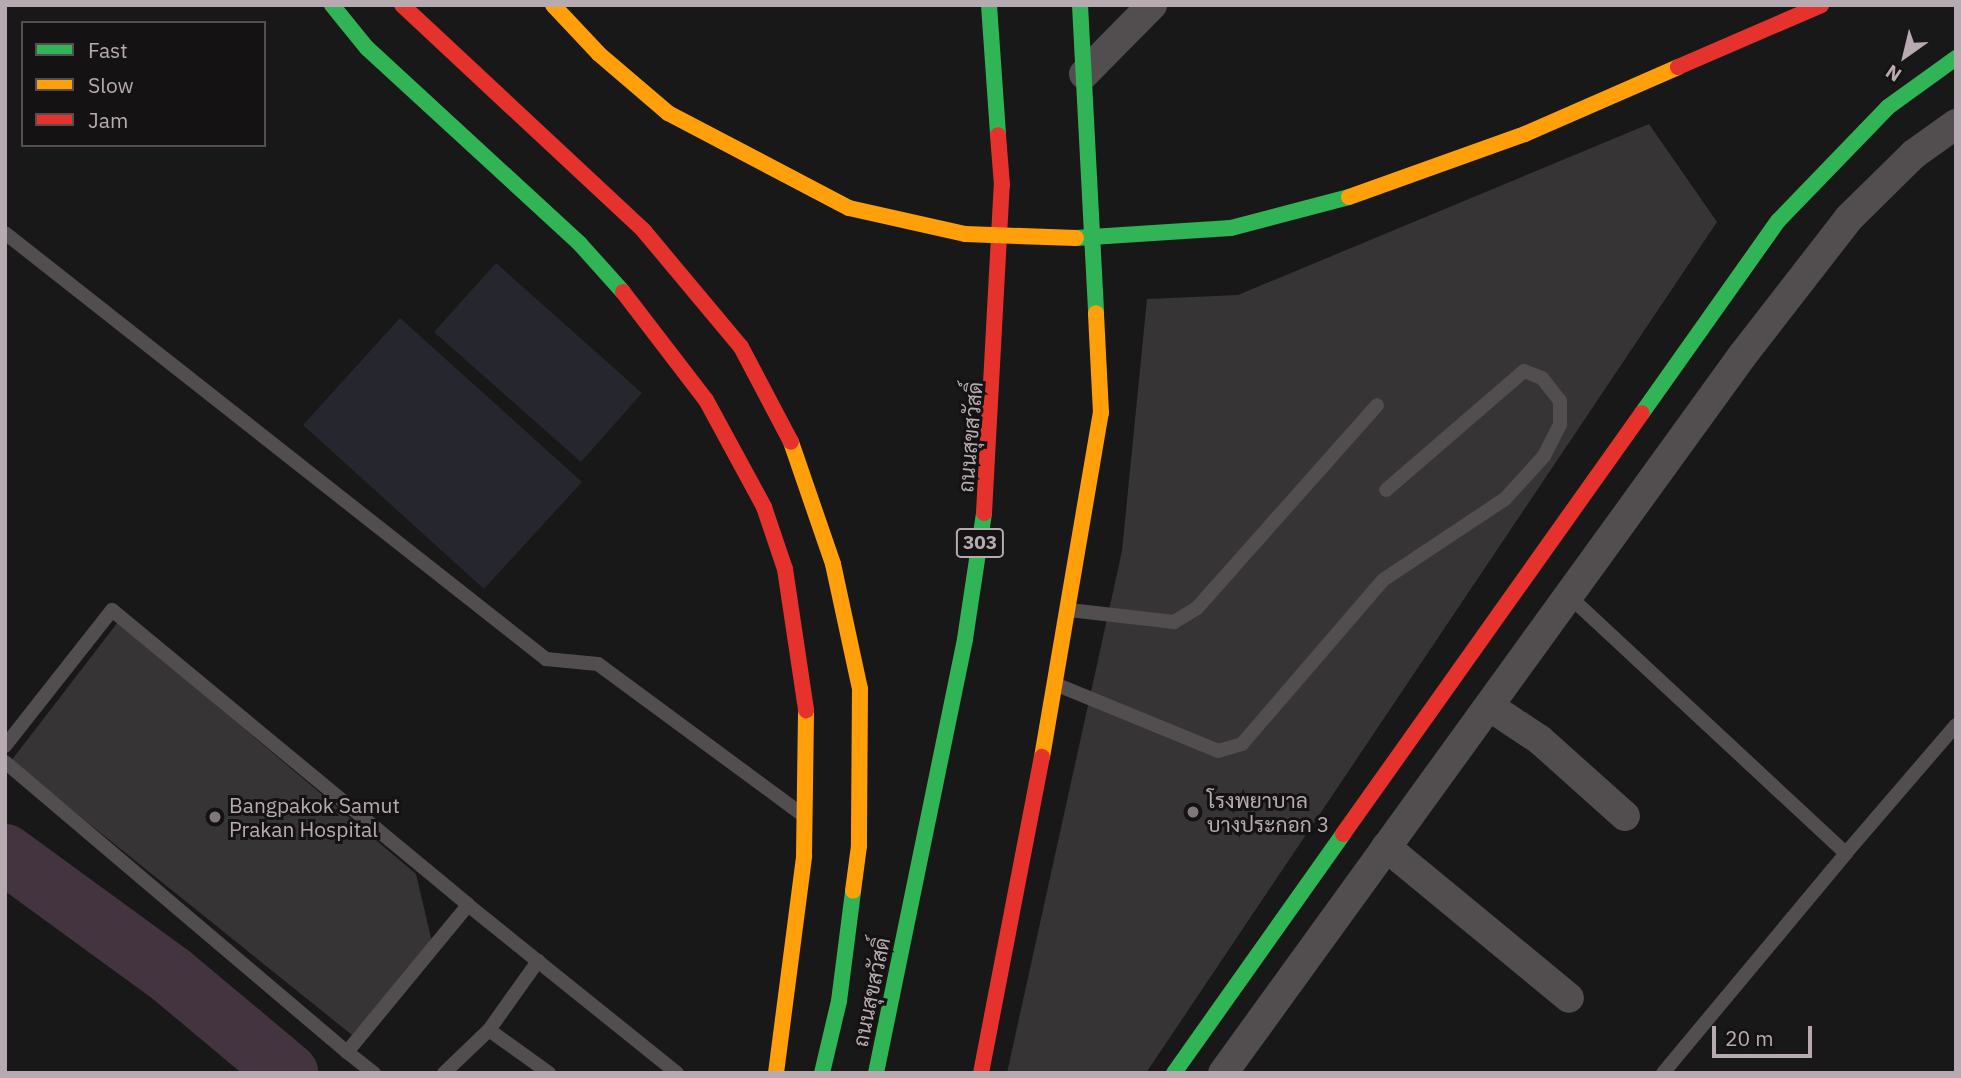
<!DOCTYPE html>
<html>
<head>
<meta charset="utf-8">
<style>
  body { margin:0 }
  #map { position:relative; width:1961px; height:1078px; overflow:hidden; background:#181818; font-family:"IBM Plex Sans",Sarabun,sans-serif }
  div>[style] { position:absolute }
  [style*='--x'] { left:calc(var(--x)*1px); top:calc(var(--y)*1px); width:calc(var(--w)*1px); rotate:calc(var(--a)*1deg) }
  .green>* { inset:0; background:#26262e }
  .river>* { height:60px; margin:-30px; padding:0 30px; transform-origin:30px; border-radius:30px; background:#443440 }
  .building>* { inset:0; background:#363435 }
  .lane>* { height:14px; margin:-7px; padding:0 7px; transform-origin:7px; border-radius:7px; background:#524e4f }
  .street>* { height:30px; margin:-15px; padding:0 15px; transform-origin:15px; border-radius:15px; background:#524e4f }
  .fast>* { height:16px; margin:-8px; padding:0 8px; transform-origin:8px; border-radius:8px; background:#30b455 }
  .slow>* { height:16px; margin:-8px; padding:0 8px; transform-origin:8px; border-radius:8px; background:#ff9f0a }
  .jam>* { height:16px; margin:-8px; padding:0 8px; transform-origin:8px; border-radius:8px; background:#e5322d }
  .fast-bridge>* { height:16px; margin:-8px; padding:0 8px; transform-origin:8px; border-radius:8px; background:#30b455 }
  .slow-bridge>* { height:16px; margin:-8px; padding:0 8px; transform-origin:8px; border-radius:8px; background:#ff9f0a }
  .jam-bridge>* { height:16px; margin:-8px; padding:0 8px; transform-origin:8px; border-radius:8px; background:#e5322d }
  .dots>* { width:19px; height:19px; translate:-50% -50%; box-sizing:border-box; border:4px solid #141213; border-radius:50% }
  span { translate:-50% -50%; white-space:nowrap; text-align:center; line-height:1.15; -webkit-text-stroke:6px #141213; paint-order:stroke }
  .shield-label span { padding:2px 5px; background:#141213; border:2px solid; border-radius:5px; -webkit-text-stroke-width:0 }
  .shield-label { font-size:19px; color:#b8aab1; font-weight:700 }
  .street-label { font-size:21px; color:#b8aab1 }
  .poi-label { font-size:21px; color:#b8aab1 }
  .left { translate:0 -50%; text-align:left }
  .frame { position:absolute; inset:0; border:7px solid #b8aab1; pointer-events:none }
  .legend { position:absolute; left:21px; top:21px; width:245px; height:126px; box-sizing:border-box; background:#141213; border:2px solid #564f52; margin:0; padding:9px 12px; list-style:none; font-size:21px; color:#b8aab1 }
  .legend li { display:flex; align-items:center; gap:14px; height:35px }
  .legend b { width:35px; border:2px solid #564f52 }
  .north { position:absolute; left:1870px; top:21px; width:70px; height:70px; -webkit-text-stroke:5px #141213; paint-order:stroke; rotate:214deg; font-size:19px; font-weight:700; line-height:28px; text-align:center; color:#b8aab1 }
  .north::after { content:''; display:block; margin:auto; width:24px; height:32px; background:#b8aab1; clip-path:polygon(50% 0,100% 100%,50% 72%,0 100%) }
  .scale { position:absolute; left:1712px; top:1026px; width:100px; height:32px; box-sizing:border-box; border:4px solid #b8aab1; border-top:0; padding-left:9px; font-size:21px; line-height:24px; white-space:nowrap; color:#b8aab1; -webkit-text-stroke:5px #141213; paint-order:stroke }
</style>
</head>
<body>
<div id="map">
  <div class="green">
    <div style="clip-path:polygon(496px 263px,642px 393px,581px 462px,434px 332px)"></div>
    <div style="clip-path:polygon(400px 318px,582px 482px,484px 589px,303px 425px)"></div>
  </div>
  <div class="river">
    <div style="--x:5;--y:854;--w:205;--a:36.1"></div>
    <div style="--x:171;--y:975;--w:153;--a:39.9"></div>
  </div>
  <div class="building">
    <div style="clip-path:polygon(1649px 124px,1717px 222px,1146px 1073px,1007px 1073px,1122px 551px,1147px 299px,1238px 295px)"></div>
    <div style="clip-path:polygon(118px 622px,416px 874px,432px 942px,352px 1035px,11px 761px)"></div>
  </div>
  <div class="lane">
    <div style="--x:5;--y:233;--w:689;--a:38.22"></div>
    <div style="--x:546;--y:659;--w:52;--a:5.5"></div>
    <div style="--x:598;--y:664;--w:250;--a:36.4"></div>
    <div style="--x:1569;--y:596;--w:378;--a:42.9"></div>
    <div style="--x:1846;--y:853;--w:169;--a:-49.3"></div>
    <div style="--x:1069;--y:610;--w:106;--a:6.5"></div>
    <div style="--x:1174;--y:622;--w:27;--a:-31"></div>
    <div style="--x:1197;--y:608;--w:271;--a:-48.4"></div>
    <div style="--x:1055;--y:684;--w:176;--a:22.3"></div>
    <div style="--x:1218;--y:751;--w:25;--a:-16"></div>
    <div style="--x:1242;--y:744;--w:216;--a:-49.3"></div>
    <div style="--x:1383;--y:580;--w:146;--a:-33.6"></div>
    <div style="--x:1505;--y:499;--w:58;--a:-47.8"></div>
    <div style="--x:1544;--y:456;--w:36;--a:-63"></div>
    <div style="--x:1560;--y:424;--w:23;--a:-90"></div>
    <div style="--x:1560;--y:401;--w:29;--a:-128"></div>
    <div style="--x:1542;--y:378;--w:19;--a:-159"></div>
    <div style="--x:1524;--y:371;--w:182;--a:139.2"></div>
    <div style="--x:5;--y:746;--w:173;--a:-51.8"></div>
    <div style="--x:112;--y:610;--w:462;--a:39.6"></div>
    <div style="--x:5;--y:762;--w:448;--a:40.3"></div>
    <div style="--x:347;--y:1052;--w:190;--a:-50.5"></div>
    <div style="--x:468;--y:905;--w:268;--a:38.8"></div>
    <div style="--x:489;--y:1030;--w:74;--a:35.6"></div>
    <div style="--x:347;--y:1052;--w:34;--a:38"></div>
    <div style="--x:444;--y:1073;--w:62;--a:-43.7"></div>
    <div style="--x:489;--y:1030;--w:85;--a:-54.6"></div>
    <div style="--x:1663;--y:1073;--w:286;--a:-50.2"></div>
  </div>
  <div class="street">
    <div style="--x:1084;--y:74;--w:97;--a:-45.4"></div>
    <div style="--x:1489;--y:706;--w:61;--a:33.7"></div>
    <div style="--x:1540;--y:740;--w:114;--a:41.8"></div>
    <div style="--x:1386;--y:847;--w:237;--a:39.5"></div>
    <div style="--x:1223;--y:1073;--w:885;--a:-54.1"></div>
    <div style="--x:1742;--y:356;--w:175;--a:-52.2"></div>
    <div style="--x:1849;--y:218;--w:91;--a:-44.6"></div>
    <div style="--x:1914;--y:154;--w:52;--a:-35.5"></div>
  </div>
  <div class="fast">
    <div style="--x:332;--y:5;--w:55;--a:50.9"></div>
    <div style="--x:367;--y:48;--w:289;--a:42.6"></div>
    <div style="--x:580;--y:244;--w:64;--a:48.1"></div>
    <div style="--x:989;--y:5;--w:130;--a:86"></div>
    <div style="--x:1080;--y:5;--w:308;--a:87"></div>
    <div style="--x:1642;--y:413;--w:235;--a:-54.7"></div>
    <div style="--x:1778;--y:221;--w:158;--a:-46"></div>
    <div style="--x:1888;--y:107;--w:84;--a:-35.8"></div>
    <div style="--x:822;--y:1073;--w:74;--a:-76.7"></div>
    <div style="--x:839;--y:1001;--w:111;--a:-82.7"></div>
    <div style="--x:876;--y:1073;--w:443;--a:-78.4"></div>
    <div style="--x:965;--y:639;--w:127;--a:-81.4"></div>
    <div style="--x:1174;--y:1073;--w:293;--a:-54.7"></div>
  </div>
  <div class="slow">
    <div style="--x:791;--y:442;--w:129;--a:71"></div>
    <div style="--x:833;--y:564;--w:128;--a:77.8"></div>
    <div style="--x:860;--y:689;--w:157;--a:90.4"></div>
    <div style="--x:859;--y:846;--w:45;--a:97.6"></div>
    <div style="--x:1042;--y:757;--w:349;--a:-80.3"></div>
    <div style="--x:1101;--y:413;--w:100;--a:-92.9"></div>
    <div style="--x:776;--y:1073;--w:219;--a:-82.6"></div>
    <div style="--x:804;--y:856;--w:146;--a:-89.2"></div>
  </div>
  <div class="jam">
    <div style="--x:402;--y:5;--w:331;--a:43"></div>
    <div style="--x:644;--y:231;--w:151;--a:50.1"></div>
    <div style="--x:741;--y:347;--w:107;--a:62.2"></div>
    <div style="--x:623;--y:292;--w:136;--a:52.5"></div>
    <div style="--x:706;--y:400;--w:122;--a:61.5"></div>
    <div style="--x:764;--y:507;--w:65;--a:71.3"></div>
    <div style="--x:785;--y:569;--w:143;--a:81.5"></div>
    <div style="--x:984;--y:513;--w:328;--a:-86.9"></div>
    <div style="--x:1002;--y:185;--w:50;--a:-94.6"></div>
    <div style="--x:1343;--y:834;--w:516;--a:-54.62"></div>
    <div style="--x:981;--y:1073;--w:322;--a:-79.1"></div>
  </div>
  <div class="fast-bridge">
    <div style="--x:1076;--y:238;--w:155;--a:-3.7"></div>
    <div style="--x:1231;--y:228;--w:122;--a:-14.7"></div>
  </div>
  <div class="slow-bridge">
    <div style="--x:553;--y:5;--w:67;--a:46.8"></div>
    <div style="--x:599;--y:54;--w:91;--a:40.5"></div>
    <div style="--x:668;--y:113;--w:204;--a:27.7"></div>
    <div style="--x:849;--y:208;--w:119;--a:12.6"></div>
    <div style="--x:965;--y:234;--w:111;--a:2.1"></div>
    <div style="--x:1349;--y:197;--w:187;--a:-19.7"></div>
    <div style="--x:1525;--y:134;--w:167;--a:-23.6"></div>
  </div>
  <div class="jam-bridge">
    <div style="--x:1678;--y:67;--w:156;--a:-23.4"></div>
  </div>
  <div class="dots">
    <div style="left:1193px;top:812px;background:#80777b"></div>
    <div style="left:215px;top:817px;background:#80777b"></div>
  </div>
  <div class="shield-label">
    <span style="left:980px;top:543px">303</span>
  </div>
  <div class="street-label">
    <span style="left:970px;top:437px;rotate:-85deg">ถนนสุขสวัสดิ์</span>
    <span style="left:871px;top:992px;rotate:-78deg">ถนนสุขสวัสดิ์</span>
  </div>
  <div class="poi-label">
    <span class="left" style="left:1207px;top:812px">โรงพยาบาล<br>บางประกอก 3</span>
    <span class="left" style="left:229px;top:817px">Bangpakok Samut<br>Prakan Hospital</span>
  </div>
  <div class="frame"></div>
  <ul class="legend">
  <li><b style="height:9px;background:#30b455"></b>Fast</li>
  <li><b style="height:9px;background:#ff9f0a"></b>Slow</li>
  <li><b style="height:9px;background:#e5322d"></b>Jam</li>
  </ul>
  <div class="north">N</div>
  <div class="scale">20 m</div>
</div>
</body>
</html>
